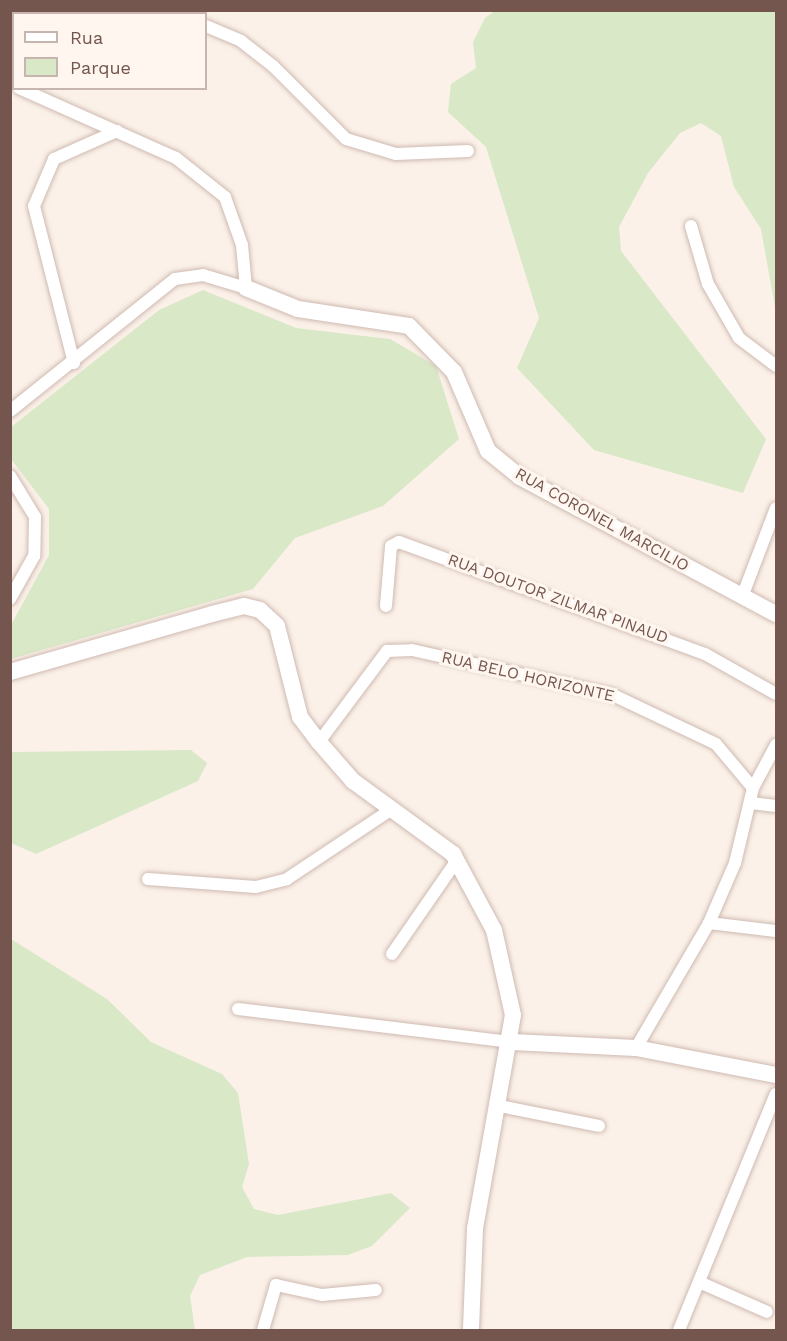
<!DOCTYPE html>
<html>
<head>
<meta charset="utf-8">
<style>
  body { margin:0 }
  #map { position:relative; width:787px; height:1341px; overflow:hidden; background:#fbf1e8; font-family:"Work Sans",sans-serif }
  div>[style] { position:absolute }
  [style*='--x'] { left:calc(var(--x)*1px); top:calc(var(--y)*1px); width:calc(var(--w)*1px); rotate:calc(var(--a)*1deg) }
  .green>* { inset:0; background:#d9e8c7 }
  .roads { filter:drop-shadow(0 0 2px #cfbab2) drop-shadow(0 0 2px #cfbab2) }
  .street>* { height:12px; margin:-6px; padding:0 6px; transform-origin:6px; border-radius:6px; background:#fff }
  .secondary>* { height:16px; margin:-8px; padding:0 8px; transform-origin:8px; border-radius:8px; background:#fff }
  span { translate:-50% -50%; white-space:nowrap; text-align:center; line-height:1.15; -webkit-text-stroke:6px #fef6ef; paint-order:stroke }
  .street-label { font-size:16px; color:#74564e }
  .frame { position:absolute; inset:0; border:12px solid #74564e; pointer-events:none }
  .legend { position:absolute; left:12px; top:12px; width:195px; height:78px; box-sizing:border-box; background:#fef6ef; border:2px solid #c7b6af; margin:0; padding:8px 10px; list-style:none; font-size:18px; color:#74564e }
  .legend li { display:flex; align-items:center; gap:12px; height:30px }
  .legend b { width:30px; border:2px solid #c7b6af }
</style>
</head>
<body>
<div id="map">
  <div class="green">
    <div style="clip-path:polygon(496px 10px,776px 11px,776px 313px,761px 229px,734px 187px,721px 136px,701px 123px,680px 133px,648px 173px,619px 227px,621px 251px,766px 439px,743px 493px,594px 450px,517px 368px,539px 318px,486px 147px,448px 112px,451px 84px,476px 68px,473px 42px,485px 18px)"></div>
    <div style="clip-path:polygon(203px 290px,296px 328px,390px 339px,436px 366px,459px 439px,383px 506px,295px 538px,253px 589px,11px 659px,11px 625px,49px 555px,49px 509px,11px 459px,11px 427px,159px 310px)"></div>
    <div style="clip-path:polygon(191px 750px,207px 763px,198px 781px,36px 854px,11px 843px,11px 752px)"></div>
    <div style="clip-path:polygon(11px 939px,107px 999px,151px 1042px,222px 1074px,238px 1093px,249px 1164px,242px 1187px,254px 1209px,278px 1215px,391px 1193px,410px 1208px,372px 1246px,348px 1255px,247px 1257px,200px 1275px,190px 1296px,195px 1330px,11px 1330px)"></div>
  </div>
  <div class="roads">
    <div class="street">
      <div style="--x:17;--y:10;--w:26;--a:9"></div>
      <div style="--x:126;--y:14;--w:42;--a:0"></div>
      <div style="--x:206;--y:26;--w:38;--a:23"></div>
      <div style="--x:241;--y:41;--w:41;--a:38"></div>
      <div style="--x:273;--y:66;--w:103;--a:45"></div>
      <div style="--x:346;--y:139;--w:52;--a:16.7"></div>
      <div style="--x:396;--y:154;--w:72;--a:-2.4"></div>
      <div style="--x:691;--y:226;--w:60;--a:73.7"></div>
      <div style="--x:708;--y:284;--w:62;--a:60.1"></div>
      <div style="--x:739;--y:338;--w:46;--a:37.1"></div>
      <div style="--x:74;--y:363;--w:162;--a:-104.3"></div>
      <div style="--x:34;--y:206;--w:51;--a:-66.9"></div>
      <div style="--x:54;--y:159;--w:69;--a:-24"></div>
      <div style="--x:10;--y:411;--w:211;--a:-38.7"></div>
      <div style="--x:175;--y:279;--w:28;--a:-8"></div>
      <div style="--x:203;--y:275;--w:45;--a:16.8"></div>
      <div style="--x:246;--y:288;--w:43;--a:-95.3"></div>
      <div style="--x:242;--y:245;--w:51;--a:-109.5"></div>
      <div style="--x:225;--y:197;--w:63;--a:-141.5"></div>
      <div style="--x:176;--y:158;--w:172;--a:-156"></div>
      <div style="--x:10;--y:476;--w:48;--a:58.6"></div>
      <div style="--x:35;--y:517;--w:39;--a:91"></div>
      <div style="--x:34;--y:556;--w:49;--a:119.2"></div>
      <div style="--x:742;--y:597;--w:95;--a:-69.1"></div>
      <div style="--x:386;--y:606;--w:60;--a:-85.2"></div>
      <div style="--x:391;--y:546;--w:9;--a:-27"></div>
      <div style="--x:399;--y:542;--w:326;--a:20.1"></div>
      <div style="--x:705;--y:654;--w:81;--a:29.4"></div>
      <div style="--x:319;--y:742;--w:114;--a:-53.2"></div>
      <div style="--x:387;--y:651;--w:25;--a:-2"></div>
      <div style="--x:412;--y:650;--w:206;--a:12.6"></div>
      <div style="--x:613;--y:695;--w:114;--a:25.4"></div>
      <div style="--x:716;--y:744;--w:57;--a:49.9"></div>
      <div style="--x:751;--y:803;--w:25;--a:7"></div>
      <div style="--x:148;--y:879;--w:108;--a:4.2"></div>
      <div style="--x:256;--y:887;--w:32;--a:-14"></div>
      <div style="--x:287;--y:879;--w:126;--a:-33.7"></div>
      <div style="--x:709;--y:923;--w:67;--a:6.8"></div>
      <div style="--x:392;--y:954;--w:114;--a:-55.3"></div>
      <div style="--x:238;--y:1009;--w:276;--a:6.9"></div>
      <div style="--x:636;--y:1048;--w:145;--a:-59.7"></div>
      <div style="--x:709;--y:923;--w:65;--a:-66.6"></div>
      <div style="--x:735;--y:863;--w:77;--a:-76.5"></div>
      <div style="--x:753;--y:788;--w:49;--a:-61.9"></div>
      <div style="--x:500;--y:1106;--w:101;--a:11.4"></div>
      <div style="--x:699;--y:1282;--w:74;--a:23.8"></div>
      <div style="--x:263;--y:1330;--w:47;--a:-73.9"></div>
      <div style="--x:276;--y:1285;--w:47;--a:12.3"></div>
      <div style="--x:322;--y:1295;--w:54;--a:-5.3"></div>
      <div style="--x:679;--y:1330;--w:255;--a:-67.7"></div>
    </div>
    <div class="secondary">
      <div style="--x:246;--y:288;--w:56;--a:22"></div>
      <div style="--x:298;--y:309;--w:112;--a:8.7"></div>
      <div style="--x:409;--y:326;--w:64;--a:45.6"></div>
      <div style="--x:454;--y:372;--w:86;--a:66.7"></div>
      <div style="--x:488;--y:451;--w:41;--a:39.1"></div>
      <div style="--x:520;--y:477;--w:290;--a:28.2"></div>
      <div style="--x:10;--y:672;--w:210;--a:-16"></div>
      <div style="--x:212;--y:614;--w:33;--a:-14"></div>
      <div style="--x:244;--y:606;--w:16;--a:14"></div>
      <div style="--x:260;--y:610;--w:23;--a:43"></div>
      <div style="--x:277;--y:626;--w:94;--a:75.8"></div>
      <div style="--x:300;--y:717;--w:31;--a:53"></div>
      <div style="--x:319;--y:742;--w:52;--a:48.9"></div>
      <div style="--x:353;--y:781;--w:124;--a:36.1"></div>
      <div style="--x:453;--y:854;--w:86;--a:61.7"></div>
      <div style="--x:494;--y:930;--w:87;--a:77.4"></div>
      <div style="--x:513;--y:1015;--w:217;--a:100.1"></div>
      <div style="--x:475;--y:1229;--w:101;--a:92.3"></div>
      <div style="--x:512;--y:1042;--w:124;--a:2.8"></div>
      <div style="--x:636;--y:1048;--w:143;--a:10.9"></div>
    </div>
  </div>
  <div class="street-label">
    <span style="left:602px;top:520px;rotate:29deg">RUA CORONEL MARCILIO</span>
    <span style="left:558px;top:599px;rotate:20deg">RUA DOUTOR ZILMAR PINAUD</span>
    <span style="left:528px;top:677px;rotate:13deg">RUA BELO HORIZONTE</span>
  </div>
  <div class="frame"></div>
  <ul class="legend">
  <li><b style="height:8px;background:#fff"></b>Rua</li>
  <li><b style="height:16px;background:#d9e8c7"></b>Parque</li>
  </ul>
</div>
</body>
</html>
